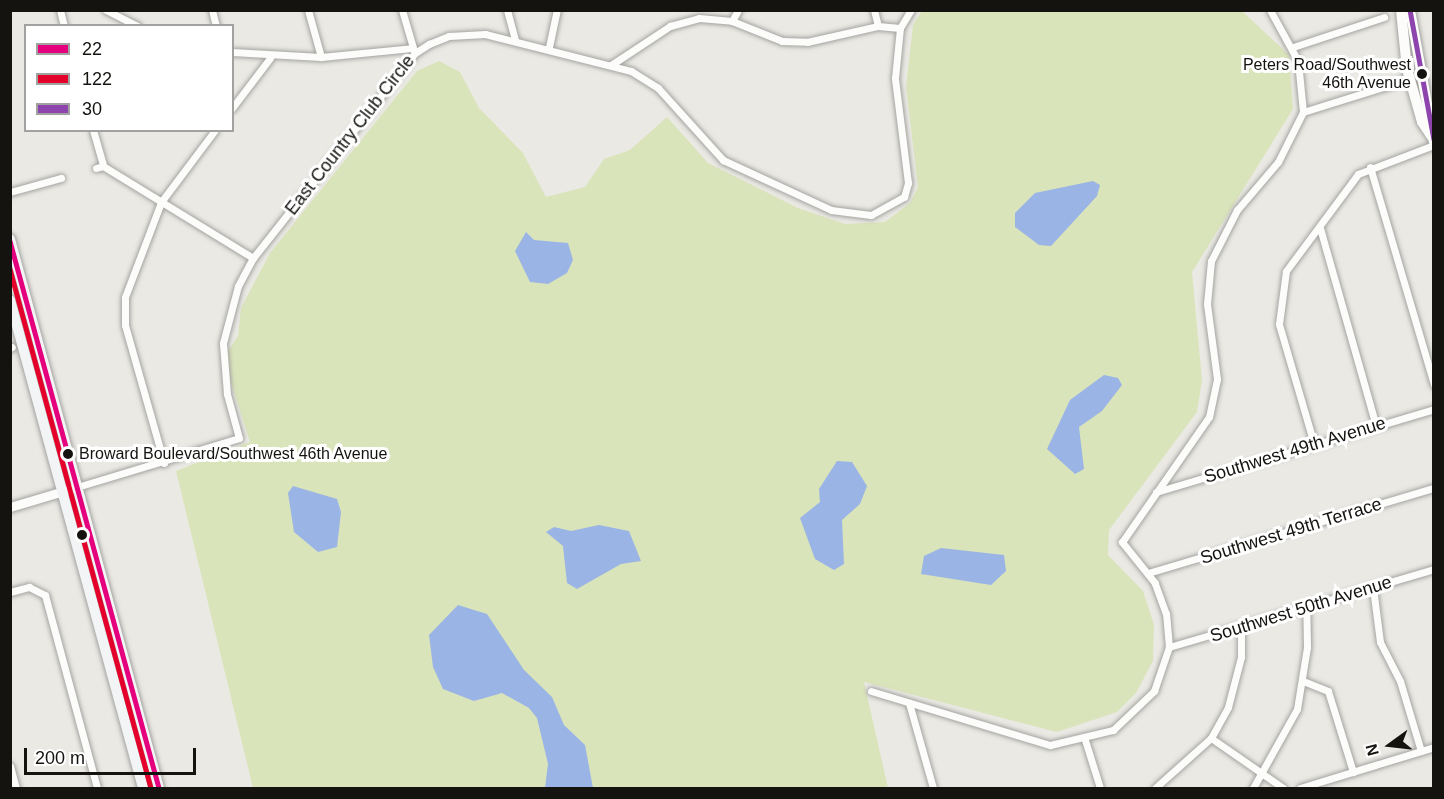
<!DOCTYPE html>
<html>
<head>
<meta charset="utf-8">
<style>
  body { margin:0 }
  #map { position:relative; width:1444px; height:799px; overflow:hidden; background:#eae9e4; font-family:Helvetica,sans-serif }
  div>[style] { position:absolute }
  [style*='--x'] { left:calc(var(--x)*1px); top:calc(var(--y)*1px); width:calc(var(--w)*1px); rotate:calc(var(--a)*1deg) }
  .green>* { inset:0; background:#dae4bb }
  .water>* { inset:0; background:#9ab4e5 }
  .roads { filter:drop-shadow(0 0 2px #a5a4a1) drop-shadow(0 0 2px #a5a4a1) }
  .minor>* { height:7px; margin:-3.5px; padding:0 3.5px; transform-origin:3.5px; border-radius:3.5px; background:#fcfcfb }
  .tertiary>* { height:9px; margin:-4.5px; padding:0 4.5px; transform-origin:4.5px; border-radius:4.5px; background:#fcfcfb }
  .secondary>* { height:10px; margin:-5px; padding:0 5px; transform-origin:5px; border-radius:5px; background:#fcfcfb }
  .primary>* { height:10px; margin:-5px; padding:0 5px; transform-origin:5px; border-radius:5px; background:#f2f4f5 }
  .bus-1>* { height:4.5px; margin:-2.25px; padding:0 2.25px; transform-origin:2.25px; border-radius:2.25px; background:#e5007d }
  .bus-2>* { height:4.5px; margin:-2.25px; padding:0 2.25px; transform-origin:2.25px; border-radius:2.25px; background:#e4002b }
  .bus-3>* { height:4.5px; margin:-2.25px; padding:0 2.25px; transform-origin:2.25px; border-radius:2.25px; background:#8e44ad }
  .dots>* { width:16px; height:16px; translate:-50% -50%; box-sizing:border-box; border:3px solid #fff; border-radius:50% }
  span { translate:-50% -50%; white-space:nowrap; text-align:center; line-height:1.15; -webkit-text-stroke:6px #fff; paint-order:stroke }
  .bus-label { font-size:16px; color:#141310 }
  .right { translate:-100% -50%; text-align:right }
  .left { translate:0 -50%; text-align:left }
  .street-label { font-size:18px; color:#141310 }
  .frame { position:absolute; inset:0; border:12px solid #141310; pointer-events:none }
  .legend { position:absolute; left:24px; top:24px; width:210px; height:108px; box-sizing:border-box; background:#fff; border:2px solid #a1a19f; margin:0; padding:8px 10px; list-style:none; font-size:18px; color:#141310 }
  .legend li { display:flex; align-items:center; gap:12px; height:30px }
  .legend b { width:30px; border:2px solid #a1a19f }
  .north { position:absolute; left:1360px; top:715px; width:60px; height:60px; -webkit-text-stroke:4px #fff; paint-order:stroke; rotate:255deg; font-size:16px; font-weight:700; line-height:24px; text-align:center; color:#141310 }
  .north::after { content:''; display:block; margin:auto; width:21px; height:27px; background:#141310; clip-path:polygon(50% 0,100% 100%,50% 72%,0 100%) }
  .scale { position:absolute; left:24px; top:748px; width:172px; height:27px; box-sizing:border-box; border:3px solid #141310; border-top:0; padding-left:8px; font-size:18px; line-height:21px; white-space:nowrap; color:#141310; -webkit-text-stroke:4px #fff; paint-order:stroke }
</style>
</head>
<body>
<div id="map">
  <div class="green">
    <div style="clip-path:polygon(922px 11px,1242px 11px,1289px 55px,1293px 109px,1192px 272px,1202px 380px,1197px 412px,1109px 530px,1108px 555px,1143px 591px,1154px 625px,1153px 661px,1136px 693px,1117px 712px,1057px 732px,864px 682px,888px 788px,253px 788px,176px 471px,250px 442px,223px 358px,238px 336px,241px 308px,270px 253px,417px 71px,439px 61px,460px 72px,479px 108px,523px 153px,546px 197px,585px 187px,604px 159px,630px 150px,667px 117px,708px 163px,798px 208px,845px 224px,885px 222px,910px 203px,918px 187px,906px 86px,913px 25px)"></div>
  </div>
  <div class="water">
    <div style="clip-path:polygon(1093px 181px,1100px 185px,1097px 196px,1051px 246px,1039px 245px,1015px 227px,1015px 213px,1035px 193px)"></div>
    <div style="clip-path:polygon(526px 232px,534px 240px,568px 243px,573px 260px,567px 273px,548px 284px,530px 282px,515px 251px)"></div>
    <div style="clip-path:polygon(1104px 375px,1118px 378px,1122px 385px,1102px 411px,1079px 427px,1084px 469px,1075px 474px,1047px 449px,1070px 400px)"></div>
    <div style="clip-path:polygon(837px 461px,852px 462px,867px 486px,860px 504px,842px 520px,844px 564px,834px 570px,815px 559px,800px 518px,820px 502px,819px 489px)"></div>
    <div style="clip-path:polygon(293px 486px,337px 499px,341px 512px,337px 547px,318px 552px,294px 532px,288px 493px)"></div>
    <div style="clip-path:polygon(599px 525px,629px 531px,641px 561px,621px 564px,577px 589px,567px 583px,563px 546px,546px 532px,554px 527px,571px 531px)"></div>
    <div style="clip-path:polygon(941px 548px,1004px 555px,1006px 571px,991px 585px,921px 574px,924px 556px)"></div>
    <div style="clip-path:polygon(458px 605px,487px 614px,524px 670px,552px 697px,564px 725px,585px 745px,593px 788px,545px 788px,548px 764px,537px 718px,529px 708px,502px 693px,474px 701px,443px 689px,433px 667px,429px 635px)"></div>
  </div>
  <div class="roads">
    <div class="minor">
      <div style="--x:60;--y:10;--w:16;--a:76"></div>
      <div style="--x:106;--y:10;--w:36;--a:27"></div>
      <div style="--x:212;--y:10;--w:16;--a:76"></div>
      <div style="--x:308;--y:10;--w:49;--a:74.5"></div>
      <div style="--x:402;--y:10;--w:43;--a:73.7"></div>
      <div style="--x:507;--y:10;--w:31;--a:75"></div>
      <div style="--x:874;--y:10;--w:16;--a:76"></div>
      <div style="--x:732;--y:21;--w:13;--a:-61"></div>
      <div style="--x:549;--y:47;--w:38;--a:-78"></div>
      <div style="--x:1293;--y:47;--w:96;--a:-18.2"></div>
      <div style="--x:232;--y:52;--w:89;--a:3.2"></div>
      <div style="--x:321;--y:57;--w:91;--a:-5.6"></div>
      <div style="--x:611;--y:65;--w:71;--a:-33.5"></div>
      <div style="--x:670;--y:26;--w:30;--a:-15"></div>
      <div style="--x:699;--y:18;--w:33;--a:5"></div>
      <div style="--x:732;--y:21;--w:54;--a:21.8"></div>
      <div style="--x:782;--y:41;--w:25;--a:2"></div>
      <div style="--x:807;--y:42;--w:73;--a:-12.7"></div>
      <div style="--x:878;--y:26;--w:22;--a:5"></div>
      <div style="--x:232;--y:108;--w:63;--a:-52.8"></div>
      <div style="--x:1303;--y:112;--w:101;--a:-17.4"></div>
      <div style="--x:93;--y:130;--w:37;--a:74"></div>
      <div style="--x:1370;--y:167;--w:227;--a:73.6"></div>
      <div style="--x:96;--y:168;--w:7;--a:-16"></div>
      <div style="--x:103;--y:166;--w:176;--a:31.5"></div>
      <div style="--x:10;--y:192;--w:53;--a:-15.4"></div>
      <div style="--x:1320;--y:228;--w:206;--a:74.2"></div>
      <div style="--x:10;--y:348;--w:2;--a:-27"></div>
      <div style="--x:1314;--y:444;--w:125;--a:-106.3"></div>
      <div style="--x:1279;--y:324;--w:53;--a:-82.5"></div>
      <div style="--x:1286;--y:271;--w:121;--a:-53.4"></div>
      <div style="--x:1358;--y:174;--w:81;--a:-20.9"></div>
      <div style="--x:164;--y:463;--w:143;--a:-105.8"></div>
      <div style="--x:125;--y:325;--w:28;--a:-90"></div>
      <div style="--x:125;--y:297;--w:102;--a:-69.2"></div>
      <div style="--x:161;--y:202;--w:90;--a:-53.1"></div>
      <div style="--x:77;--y:487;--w:169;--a:-16.8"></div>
      <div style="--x:239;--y:438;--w:46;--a:-105.3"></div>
      <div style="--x:227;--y:394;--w:51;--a:-94.5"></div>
      <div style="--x:223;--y:343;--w:59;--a:-75.3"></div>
      <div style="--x:238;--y:286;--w:32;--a:-62"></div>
      <div style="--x:253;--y:258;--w:261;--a:-51.7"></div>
      <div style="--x:415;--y:53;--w:17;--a:-33"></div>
      <div style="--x:429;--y:44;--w:22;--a:-22"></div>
      <div style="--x:449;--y:36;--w:36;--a:-3"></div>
      <div style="--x:485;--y:34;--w:151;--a:14.2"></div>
      <div style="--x:631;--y:71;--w:32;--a:32"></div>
      <div style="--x:658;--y:88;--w:97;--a:47.9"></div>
      <div style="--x:723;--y:160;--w:119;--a:24.8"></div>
      <div style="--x:831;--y:210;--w:40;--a:7.1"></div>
      <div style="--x:871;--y:215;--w:38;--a:-29"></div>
      <div style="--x:904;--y:197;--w:15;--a:-74"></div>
      <div style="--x:908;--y:183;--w:106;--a:-97.1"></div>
      <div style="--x:895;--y:78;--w:50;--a:-84.3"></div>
      <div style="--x:900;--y:28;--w:21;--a:-59"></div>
      <div style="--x:1156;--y:492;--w:290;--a:-16.6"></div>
      <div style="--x:1148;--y:573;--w:298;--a:-16.6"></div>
      <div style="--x:1373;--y:588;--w:54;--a:82.6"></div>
      <div style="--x:1380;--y:642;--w:44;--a:62.9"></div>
      <div style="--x:1400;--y:681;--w:73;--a:73.3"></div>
      <div style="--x:10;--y:592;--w:20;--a:-15"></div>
      <div style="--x:29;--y:587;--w:18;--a:27"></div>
      <div style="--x:45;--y:595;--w:200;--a:74.9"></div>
      <div style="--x:1169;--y:647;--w:276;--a:-16.4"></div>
      <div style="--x:1303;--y:681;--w:27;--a:22"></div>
      <div style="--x:1328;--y:691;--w:85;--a:72.8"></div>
      <div style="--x:871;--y:691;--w:187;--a:16.8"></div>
      <div style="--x:1050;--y:745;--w:65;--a:-13.4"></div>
      <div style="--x:1113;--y:730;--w:57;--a:-43.6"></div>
      <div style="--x:1154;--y:691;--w:46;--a:-71.2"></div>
      <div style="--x:1169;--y:647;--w:33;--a:-95"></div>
      <div style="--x:1166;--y:614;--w:33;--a:-110"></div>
      <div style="--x:1155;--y:583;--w:53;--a:-128.8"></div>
      <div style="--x:1122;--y:542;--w:152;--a:-55.2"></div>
      <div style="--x:1209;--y:417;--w:39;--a:-78"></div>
      <div style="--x:1217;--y:379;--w:76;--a:-97.6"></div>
      <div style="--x:1207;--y:304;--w:43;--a:-84.7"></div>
      <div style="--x:1211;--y:261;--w:57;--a:-63"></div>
      <div style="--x:1237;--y:210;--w:63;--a:-49.5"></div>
      <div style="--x:1278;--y:162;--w:56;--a:-63.4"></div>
      <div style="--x:1303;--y:112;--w:51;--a:-95.6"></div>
      <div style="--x:1298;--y:61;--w:58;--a:-118.8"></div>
      <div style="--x:909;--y:703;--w:88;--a:74.2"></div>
      <div style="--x:1211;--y:738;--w:88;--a:34.8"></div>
      <div style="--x:1085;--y:740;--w:50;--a:72.6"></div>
      <div style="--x:10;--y:766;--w:23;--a:75"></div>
      <div style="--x:1155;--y:788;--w:75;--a:-41.8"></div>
      <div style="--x:1211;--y:738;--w:35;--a:-61"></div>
      <div style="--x:1228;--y:707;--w:52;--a:-75.4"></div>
      <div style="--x:1241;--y:657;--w:29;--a:-90"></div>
      <div style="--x:1253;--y:788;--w:90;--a:-60.9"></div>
      <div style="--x:1297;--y:709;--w:63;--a:-80.8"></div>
      <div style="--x:1307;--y:647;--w:39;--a:-91"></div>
      <div style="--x:1300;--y:788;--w:140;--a:-17"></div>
    </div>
    <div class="tertiary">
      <div style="--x:10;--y:507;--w:70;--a:-16.6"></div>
    </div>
    <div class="secondary">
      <div style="--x:1401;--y:10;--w:59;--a:84.2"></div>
      <div style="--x:1407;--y:69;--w:55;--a:74.2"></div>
      <div style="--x:1422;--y:122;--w:18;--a:56"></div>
      <div style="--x:1410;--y:10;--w:134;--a:79.7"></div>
    </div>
    <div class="primary">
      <div style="--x:10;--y:239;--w:569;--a:74.82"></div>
      <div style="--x:10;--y:300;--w:506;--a:74.75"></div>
    </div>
  </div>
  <div class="bus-1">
    <div style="--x:10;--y:241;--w:567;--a:74.76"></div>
  </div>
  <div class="bus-2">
    <div style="--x:10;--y:269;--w:538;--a:74.8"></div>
  </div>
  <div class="bus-3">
    <div style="--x:1410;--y:10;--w:131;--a:79.5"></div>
  </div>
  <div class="dots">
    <div style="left:1422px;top:74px;background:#141310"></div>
    <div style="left:68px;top:454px;background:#141310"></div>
    <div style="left:82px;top:535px;background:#141310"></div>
  </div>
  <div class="bus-label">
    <span class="right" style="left:1411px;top:74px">Peters Road/Southwest<br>46th Avenue</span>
    <span class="left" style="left:79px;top:454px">Broward Boulevard/Southwest 46th Avenue</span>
  </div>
  <div class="street-label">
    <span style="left:350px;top:135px;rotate:-52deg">East Country Club Circle</span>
    <span style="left:1295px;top:450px;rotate:-17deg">Southwest 49th Avenue</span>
    <span style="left:1291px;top:531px;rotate:-17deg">Southwest 49th Terrace</span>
    <span style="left:1301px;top:609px;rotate:-17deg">Southwest 50th Avenue</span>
  </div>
  <div class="frame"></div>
  <ul class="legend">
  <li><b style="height:8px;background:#e5007d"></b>22</li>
  <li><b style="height:8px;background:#e4002b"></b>122</li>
  <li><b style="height:8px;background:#8e44ad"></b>30</li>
  </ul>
  <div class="north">N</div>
  <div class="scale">200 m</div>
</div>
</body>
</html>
